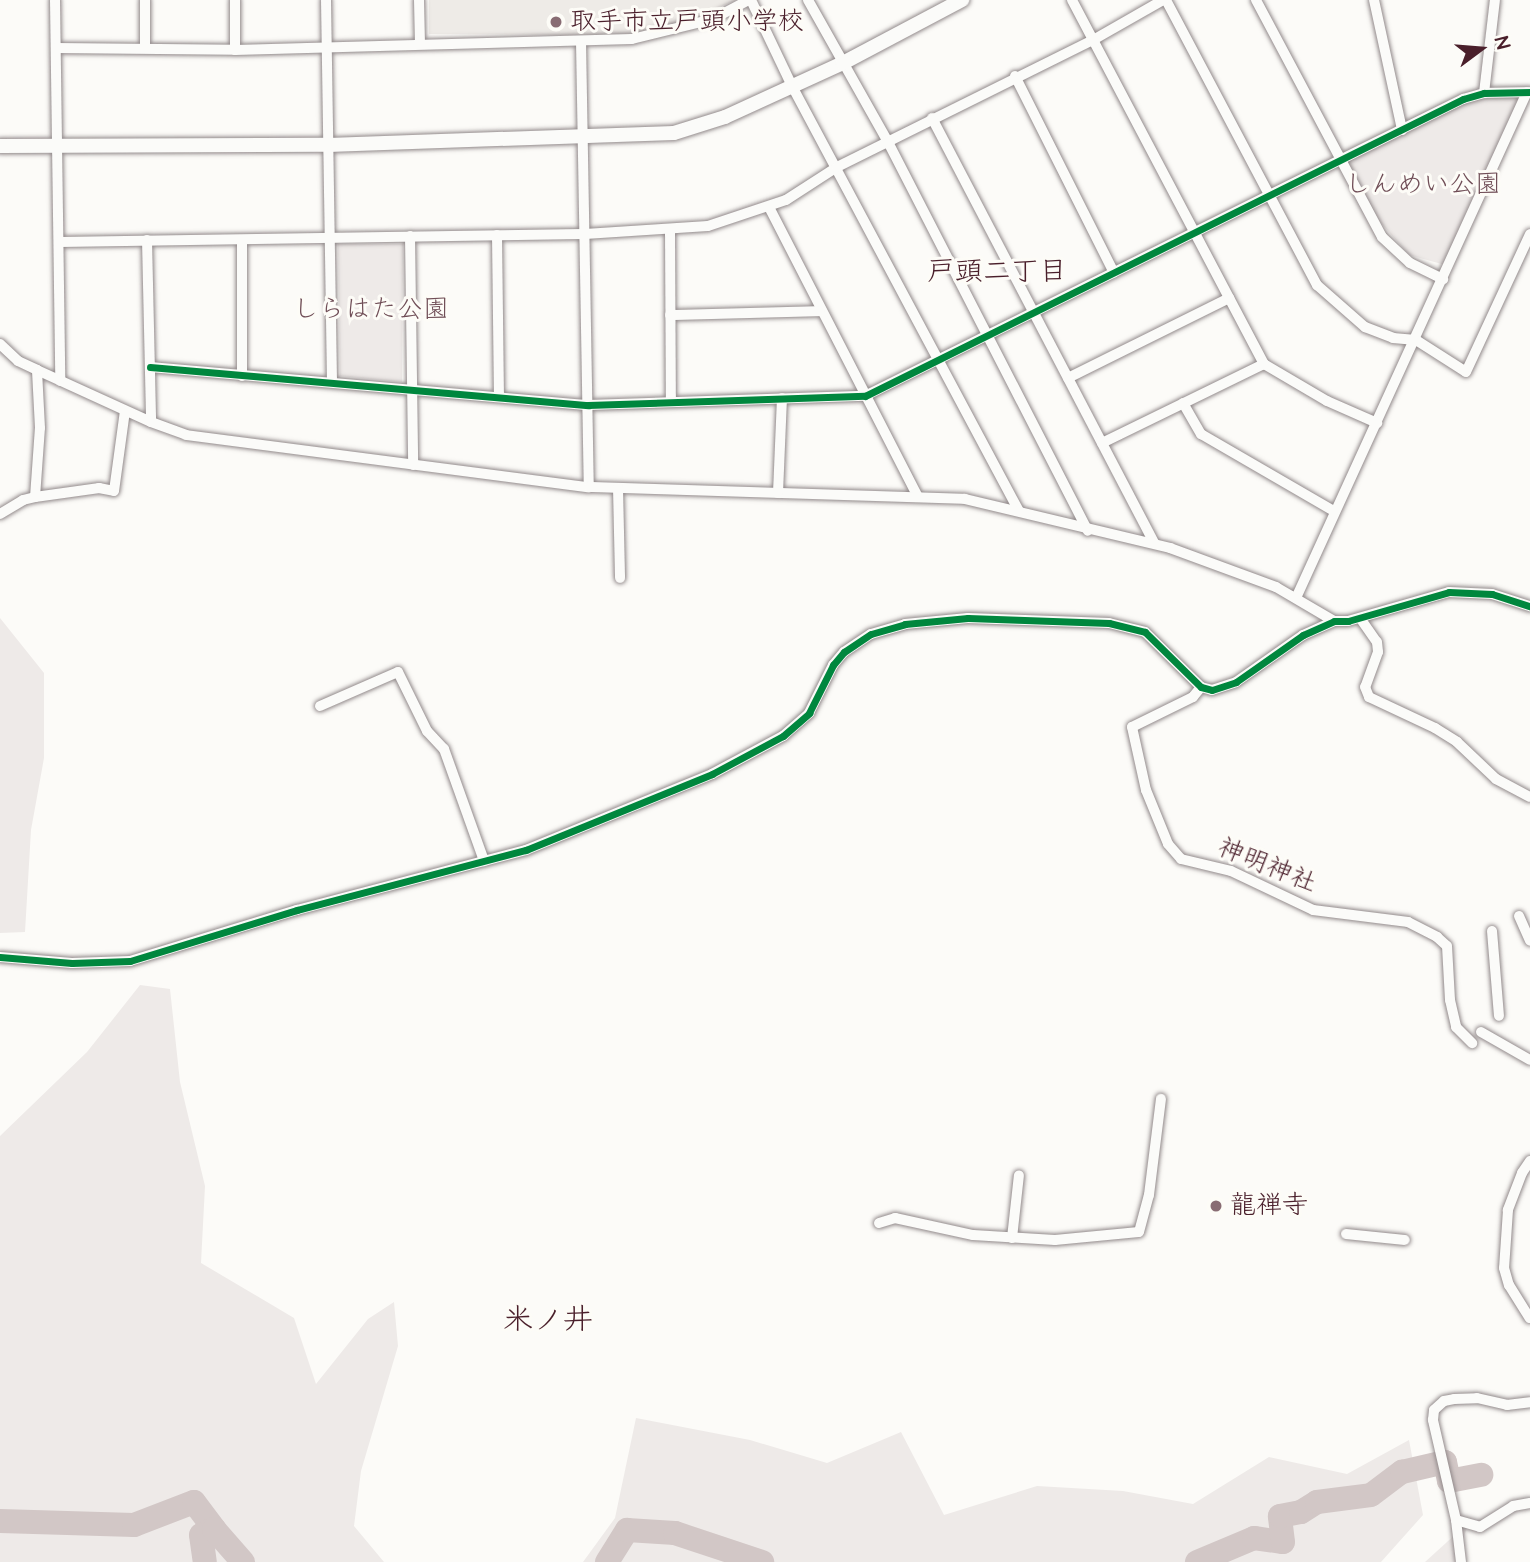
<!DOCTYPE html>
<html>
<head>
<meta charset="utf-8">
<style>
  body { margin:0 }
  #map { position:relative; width:1530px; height:1562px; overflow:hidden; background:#fcfbf8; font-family:"Architects Daughter","Klee One",sans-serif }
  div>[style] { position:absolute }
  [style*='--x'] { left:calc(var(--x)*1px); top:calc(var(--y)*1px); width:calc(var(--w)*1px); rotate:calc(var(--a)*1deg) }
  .built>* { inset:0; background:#eeebe7 }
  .green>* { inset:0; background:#eeeae8 }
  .river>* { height:24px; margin:-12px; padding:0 12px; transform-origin:12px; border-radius:12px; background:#d2c7c6 }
  .roads { filter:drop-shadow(0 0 2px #928a8b) drop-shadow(0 0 2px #928a8b) }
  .minor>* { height:10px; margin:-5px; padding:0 5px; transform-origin:5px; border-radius:5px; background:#fbfbf9 }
  .tertiary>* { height:14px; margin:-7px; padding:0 7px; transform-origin:7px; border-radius:7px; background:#fbfbf9 }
  .cycleway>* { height:7px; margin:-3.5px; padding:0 3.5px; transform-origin:3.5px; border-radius:3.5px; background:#00873e }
  .dots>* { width:19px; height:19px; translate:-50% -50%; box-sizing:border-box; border:4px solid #fdfcf7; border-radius:50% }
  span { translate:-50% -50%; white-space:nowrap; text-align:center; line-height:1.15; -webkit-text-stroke:6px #fdfcf7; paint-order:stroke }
  .poi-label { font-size:26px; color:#4a1f2b }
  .left { translate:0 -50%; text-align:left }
  .park-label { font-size:26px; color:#704e57 }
  .street-label { font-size:26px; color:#4a1f2b }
  .neighbourhood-label { font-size:28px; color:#4a1f2b }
  .quarter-label { font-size:30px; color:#4a1f2b }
  .north { position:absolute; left:1446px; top:14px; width:70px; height:70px; -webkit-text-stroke:5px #fdfcf7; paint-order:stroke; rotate:74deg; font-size:19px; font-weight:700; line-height:28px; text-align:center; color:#4a1f2b }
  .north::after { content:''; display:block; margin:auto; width:24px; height:32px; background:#4a1f2b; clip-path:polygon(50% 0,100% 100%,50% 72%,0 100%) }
</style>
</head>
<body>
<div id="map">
  <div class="built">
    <div style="clip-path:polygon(429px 0,737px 0,663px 28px,626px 34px,574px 35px,429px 34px)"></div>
  </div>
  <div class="green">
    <div style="clip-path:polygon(1527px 92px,1449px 266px,1409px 255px,1381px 223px,1340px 163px,1463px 99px)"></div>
    <div style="clip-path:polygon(338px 244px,403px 244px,402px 382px,340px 376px)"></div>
    <div style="clip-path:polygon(0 618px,44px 673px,44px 758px,31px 830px,25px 932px,0 933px)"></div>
    <div style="clip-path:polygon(140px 985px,170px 989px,180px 1082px,205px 1186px,201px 1263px,294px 1318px,316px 1384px,368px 1319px,394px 1302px,398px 1346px,361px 1471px,354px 1526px,384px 1562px,0 1562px,0 1136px,87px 1052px)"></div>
    <div style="clip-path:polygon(636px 1418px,750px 1440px,827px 1463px,901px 1432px,944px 1515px,1037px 1486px,1123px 1491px,1193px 1504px,1269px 1457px,1347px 1474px,1409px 1440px,1423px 1515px,1381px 1562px,583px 1562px,615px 1518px)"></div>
    <div style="clip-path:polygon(1469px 1522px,1455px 1562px,1425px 1562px)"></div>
  </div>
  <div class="river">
    <div style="--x:0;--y:1521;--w:134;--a:1.7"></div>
    <div style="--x:134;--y:1525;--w:64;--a:-21"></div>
    <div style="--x:194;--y:1502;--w:34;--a:53"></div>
    <div style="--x:214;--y:1529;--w:14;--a:155"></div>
    <div style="--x:201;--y:1535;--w:27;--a:82"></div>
    <div style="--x:214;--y:1529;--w:44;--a:48.7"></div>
    <div style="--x:607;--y:1562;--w:38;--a:-58"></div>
    <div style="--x:627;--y:1530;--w:48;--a:3.6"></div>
    <div style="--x:675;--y:1533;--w:92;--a:18.4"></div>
    <div style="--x:1197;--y:1562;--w:62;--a:-22.8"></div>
    <div style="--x:1254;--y:1538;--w:29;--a:8"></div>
    <div style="--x:1283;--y:1542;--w:26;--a:-97"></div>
    <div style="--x:1280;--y:1516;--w:21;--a:-11"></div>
    <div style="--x:1301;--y:1512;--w:19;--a:-32"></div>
    <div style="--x:1317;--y:1502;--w:54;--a:-7.4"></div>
    <div style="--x:1371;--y:1495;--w:39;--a:-37"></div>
    <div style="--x:1402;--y:1472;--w:44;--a:-13.1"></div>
    <div style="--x:1445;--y:1462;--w:19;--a:78"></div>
    <div style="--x:1449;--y:1481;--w:33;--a:-11"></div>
  </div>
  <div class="roads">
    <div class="minor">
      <div style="--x:55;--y:0;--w:381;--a:89.2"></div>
      <div style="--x:145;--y:0;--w:48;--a:90"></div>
      <div style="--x:235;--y:0;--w:50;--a:90"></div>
      <div style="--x:326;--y:0;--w:382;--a:89.1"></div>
      <div style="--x:419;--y:0;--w:44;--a:88.7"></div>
      <div style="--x:751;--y:0;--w:95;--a:64.5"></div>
      <div style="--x:792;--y:86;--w:482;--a:61.9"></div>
      <div style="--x:808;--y:0;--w:163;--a:60.6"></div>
      <div style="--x:888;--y:142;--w:437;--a:62.8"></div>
      <div style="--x:1072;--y:0;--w:412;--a:62.2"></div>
      <div style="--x:1264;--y:364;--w:73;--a:30.4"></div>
      <div style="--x:1327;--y:401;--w:55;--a:23.7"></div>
      <div style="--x:1166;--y:0;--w:323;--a:62.1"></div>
      <div style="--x:1317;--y:285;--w:64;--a:41.2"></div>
      <div style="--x:1365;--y:327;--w:30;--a:21"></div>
      <div style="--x:1393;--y:338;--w:23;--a:5"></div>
      <div style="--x:1416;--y:340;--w:59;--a:32.6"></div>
      <div style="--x:1466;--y:372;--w:152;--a:-65.1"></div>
      <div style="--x:1256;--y:0;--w:268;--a:62"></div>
      <div style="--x:1382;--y:237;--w:38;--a:43"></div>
      <div style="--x:1410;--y:263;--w:37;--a:26"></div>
      <div style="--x:1374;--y:0;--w:133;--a:77.8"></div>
      <div style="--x:581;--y:41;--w:446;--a:89"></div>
      <div style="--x:56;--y:48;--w:179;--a:0.6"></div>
      <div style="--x:235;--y:50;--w:397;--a:-1.6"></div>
      <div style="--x:632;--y:39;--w:83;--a:-13.9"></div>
      <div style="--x:713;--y:19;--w:40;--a:-28"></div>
      <div style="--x:1015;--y:76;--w:220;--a:63.3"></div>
      <div style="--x:1484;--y:93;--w:94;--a:-83.3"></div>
      <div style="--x:932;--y:118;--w:479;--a:62.4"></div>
      <div style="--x:769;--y:207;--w:326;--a:62.8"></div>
      <div style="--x:670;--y:230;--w:171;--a:89.7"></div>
      <div style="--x:497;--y:235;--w:162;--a:89.3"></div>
      <div style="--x:410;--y:236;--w:229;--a:89.2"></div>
      <div style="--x:147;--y:240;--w:182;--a:88.7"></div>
      <div style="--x:242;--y:241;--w:135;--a:90"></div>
      <div style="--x:60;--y:242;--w:525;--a:-0.87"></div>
      <div style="--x:585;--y:234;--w:123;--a:-3.7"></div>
      <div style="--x:708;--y:226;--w:82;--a:-18.4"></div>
      <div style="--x:786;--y:200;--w:61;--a:-32.9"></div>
      <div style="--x:837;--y:167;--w:286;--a:-26.4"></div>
      <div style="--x:1093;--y:40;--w:81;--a:-29.7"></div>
      <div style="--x:670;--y:315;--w:150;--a:-1.5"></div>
      <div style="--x:0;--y:344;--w:25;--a:43"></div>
      <div style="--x:18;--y:361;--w:21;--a:25"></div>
      <div style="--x:37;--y:370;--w:125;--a:24.5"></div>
      <div style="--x:151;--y:422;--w:37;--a:20"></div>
      <div style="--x:186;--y:435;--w:406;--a:7.4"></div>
      <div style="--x:589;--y:487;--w:376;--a:1.8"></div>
      <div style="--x:965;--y:499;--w:211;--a:13.4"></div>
      <div style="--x:1170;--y:548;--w:113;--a:20.2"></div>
      <div style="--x:1276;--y:587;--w:67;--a:30.4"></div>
      <div style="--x:150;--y:367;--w:440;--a:5"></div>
      <div style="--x:588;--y:405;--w:277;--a:-1.9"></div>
      <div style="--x:865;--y:396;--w:668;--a:-26.41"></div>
      <div style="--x:1463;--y:99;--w:22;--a:-16"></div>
      <div style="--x:1484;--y:93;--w:46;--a:-1.2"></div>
      <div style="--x:1068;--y:378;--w:180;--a:-26.4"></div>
      <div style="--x:1183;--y:403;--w:36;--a:60"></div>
      <div style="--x:1201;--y:434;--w:154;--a:30.1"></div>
      <div style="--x:1102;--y:443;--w:180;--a:-26"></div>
      <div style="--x:618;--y:488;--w:90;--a:88.7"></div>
      <div style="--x:778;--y:493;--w:95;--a:-87.6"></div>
      <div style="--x:35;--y:497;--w:69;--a:-85.9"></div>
      <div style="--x:40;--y:428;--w:58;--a:-93"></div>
      <div style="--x:0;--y:514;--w:27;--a:-31"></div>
      <div style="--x:23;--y:500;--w:12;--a:-14"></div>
      <div style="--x:35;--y:497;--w:65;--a:-8"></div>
      <div style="--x:99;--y:488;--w:15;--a:11"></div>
      <div style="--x:114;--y:491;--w:81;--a:-82.2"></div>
      <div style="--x:1296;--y:598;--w:556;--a:-65.46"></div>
      <div style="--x:1360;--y:618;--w:29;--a:55"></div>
      <div style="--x:1377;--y:642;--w:10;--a:84"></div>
      <div style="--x:1378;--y:652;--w:37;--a:110"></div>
      <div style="--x:1365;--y:687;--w:11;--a:68"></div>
      <div style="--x:1369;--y:697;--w:73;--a:25.2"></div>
      <div style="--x:1435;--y:728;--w:26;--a:32"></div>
      <div style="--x:1457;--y:742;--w:54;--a:43.5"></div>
      <div style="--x:1496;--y:779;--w:38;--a:28"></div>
      <div style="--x:1201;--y:687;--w:13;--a:129"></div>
      <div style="--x:1193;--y:697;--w:68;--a:153.8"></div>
      <div style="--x:1132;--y:727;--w:65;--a:77.5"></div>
      <div style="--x:1146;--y:790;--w:58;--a:67.8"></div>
      <div style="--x:1168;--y:844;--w:20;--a:49"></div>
      <div style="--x:1181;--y:859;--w:51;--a:13.5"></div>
      <div style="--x:1231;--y:871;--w:91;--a:25.4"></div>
      <div style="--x:1313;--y:910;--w:96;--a:7.2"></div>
      <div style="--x:1408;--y:922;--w:33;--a:27"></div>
      <div style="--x:1437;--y:937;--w:13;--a:42"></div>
      <div style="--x:1447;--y:946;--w:54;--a:86.8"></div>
      <div style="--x:1450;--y:1000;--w:28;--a:77"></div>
      <div style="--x:1456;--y:1027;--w:23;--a:45"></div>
      <div style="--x:320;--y:706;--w:85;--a:-23.6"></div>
      <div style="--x:398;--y:672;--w:66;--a:63.8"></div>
      <div style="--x:427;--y:731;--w:25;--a:47"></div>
      <div style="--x:444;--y:749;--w:119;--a:70.3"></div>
      <div style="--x:1519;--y:916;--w:27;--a:66"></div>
      <div style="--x:1492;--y:931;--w:85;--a:85.3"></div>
      <div style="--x:0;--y:957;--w:72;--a:4.8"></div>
      <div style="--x:72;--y:963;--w:58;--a:-2"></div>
      <div style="--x:130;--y:961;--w:175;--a:-17"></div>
      <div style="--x:297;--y:910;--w:237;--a:-14.7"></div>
      <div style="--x:526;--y:850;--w:201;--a:-22.2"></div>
      <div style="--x:712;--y:774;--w:81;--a:-28.2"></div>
      <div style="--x:783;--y:736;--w:35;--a:-41"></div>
      <div style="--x:809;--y:713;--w:54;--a:-63.4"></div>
      <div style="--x:833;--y:665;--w:17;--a:-50"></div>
      <div style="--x:844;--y:652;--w:32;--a:-34"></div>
      <div style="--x:871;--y:634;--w:35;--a:-16"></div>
      <div style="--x:905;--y:624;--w:63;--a:-5.4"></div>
      <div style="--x:968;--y:618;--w:141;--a:2"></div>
      <div style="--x:1109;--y:623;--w:37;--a:14"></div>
      <div style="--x:1145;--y:632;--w:78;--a:44.5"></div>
      <div style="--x:1201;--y:687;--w:11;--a:15"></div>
      <div style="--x:1212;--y:690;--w:25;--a:-18"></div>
      <div style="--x:1236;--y:682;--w:82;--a:-35"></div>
      <div style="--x:1303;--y:635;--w:34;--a:-24"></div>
      <div style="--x:1334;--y:621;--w:14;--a:0"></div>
      <div style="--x:1348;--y:621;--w:105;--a:-16"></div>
      <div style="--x:1449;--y:592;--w:43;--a:2.7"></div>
      <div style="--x:1492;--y:594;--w:40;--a:18"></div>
      <div style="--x:1481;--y:1032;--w:56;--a:29.7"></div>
      <div style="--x:1530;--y:1161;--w:14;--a:124"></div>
      <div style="--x:1522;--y:1173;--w:40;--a:111"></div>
      <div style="--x:1508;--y:1210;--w:58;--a:93.9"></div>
      <div style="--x:1504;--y:1268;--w:18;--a:74"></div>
      <div style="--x:1509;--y:1285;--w:39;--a:58"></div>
      <div style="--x:879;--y:1223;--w:17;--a:-17"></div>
      <div style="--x:895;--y:1218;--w:80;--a:12.3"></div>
      <div style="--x:973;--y:1235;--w:82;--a:3.5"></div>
      <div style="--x:1055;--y:1240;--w:84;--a:-5.4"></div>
      <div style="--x:1139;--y:1232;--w:38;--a:-75"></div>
      <div style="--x:1149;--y:1195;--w:97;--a:-82.9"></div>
      <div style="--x:1346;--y:1234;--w:59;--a:5.8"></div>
      <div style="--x:1012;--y:1238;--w:63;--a:-83.7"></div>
      <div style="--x:1456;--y:1520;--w:25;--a:16"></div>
      <div style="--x:1480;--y:1527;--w:39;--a:-32"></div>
      <div style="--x:1513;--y:1506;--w:17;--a:-10"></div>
      <div style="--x:1461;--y:1562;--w:42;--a:-96.8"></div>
      <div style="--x:1456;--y:1520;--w:103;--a:-103"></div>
      <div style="--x:1433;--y:1420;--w:10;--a:-84"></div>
      <div style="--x:1434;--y:1410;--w:13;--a:-42"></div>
      <div style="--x:1444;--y:1401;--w:10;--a:-11"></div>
      <div style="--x:1454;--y:1399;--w:23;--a:-2"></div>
      <div style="--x:1477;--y:1398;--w:31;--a:13"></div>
      <div style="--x:1507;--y:1405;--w:23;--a:-7"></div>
    </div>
    <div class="tertiary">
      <div style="--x:0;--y:146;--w:328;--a:-0.2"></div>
      <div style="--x:328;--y:145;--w:346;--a:-2"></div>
      <div style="--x:674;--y:133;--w:53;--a:-17.4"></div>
      <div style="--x:725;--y:117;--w:130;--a:-24.6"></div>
      <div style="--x:843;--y:63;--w:135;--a:-27.9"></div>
    </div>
  </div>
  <div class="cycleway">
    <div style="--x:150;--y:367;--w:440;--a:5"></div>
    <div style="--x:588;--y:405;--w:277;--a:-1.9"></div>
    <div style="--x:865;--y:396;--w:668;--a:-26.41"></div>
    <div style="--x:1463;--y:99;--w:22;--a:-16"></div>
    <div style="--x:1484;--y:93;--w:46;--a:-1.2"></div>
    <div style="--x:0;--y:957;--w:72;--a:4.8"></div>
    <div style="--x:72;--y:963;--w:58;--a:-2"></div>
    <div style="--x:130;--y:961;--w:175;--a:-17"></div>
    <div style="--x:297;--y:910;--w:237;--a:-14.7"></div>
    <div style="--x:526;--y:850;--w:201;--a:-22.2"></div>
    <div style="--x:712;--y:774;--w:81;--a:-28.2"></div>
    <div style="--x:783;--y:736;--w:35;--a:-41"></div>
    <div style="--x:809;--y:713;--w:54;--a:-63.4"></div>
    <div style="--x:833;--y:665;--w:17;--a:-50"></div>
    <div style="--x:844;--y:652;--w:32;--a:-34"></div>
    <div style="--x:871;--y:634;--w:35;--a:-16"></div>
    <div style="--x:905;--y:624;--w:63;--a:-5.4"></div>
    <div style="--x:968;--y:618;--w:141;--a:2"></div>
    <div style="--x:1109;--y:623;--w:37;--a:14"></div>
    <div style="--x:1145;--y:632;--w:78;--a:44.5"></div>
    <div style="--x:1201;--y:687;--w:11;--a:15"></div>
    <div style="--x:1212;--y:690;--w:25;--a:-18"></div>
    <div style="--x:1236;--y:682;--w:82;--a:-35"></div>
    <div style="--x:1303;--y:635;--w:34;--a:-24"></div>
    <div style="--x:1334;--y:621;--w:14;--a:0"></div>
    <div style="--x:1348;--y:621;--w:105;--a:-16"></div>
    <div style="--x:1449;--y:592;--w:43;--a:2.7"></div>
    <div style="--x:1492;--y:594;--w:40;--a:18"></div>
  </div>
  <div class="dots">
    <div style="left:556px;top:22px;background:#886c73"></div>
    <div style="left:1216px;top:1206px;background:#886c73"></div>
  </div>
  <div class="poi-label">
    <span class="left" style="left:570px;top:22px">取手市立戸頭小学校</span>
    <span class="left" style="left:1230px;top:1206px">龍禅寺</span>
  </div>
  <div class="park-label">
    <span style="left:1423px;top:185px">しんめい公園</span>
    <span style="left:371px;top:310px">しらはた公園</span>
  </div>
  <div class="street-label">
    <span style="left:1267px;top:866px;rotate:22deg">神明神社</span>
  </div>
  <div class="neighbourhood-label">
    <span style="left:997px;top:272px">戸頭二丁目</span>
  </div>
  <div class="quarter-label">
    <span style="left:548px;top:1320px">米ノ井</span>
  </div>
  <div class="north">N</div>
</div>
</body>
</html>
